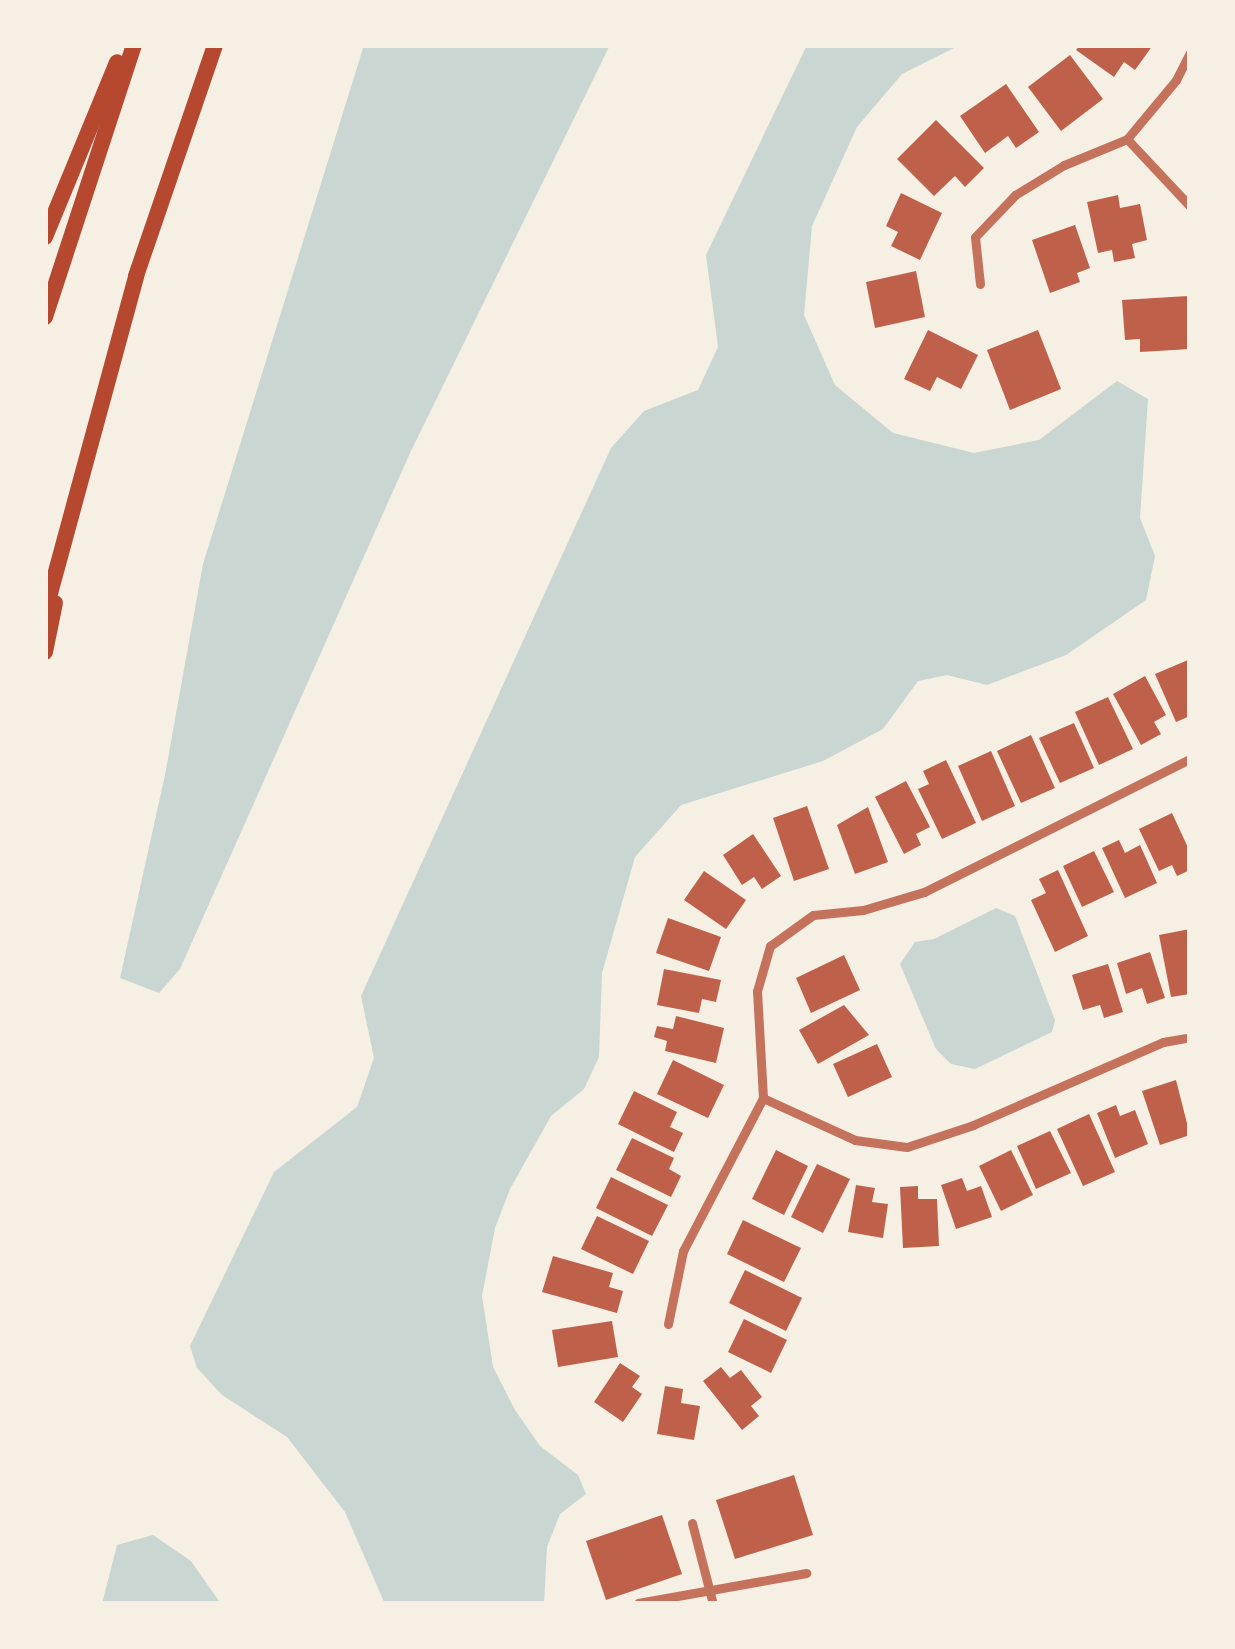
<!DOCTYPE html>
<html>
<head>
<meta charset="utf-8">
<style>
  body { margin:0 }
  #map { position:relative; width:1235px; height:1649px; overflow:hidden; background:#f6efe4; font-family:Roboto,sans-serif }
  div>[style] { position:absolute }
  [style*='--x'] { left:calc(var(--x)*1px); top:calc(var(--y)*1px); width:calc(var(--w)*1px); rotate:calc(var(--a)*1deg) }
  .water>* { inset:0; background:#c9d6d2 }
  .building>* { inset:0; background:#bf614a }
  .minor>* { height:9px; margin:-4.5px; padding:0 4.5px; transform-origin:4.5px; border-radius:4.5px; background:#c5725c }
  .motorway>* { height:16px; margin:-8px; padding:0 8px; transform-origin:8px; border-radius:8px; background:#b5482f }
  span { translate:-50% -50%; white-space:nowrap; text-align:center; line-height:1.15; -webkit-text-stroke:10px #f6efe4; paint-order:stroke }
  .frame { position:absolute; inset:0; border:48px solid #f6efe4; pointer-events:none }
</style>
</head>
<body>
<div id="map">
  <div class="water">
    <div style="clip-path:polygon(364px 45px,610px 45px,410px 453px,180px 969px,159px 993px,120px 978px,165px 775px,203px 564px)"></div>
    <div style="clip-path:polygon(807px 45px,960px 45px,902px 74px,857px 127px,812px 226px,804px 315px,835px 385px,893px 433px,974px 453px,1039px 440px,1117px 381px,1148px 399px,1140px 518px,1155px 556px,1146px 600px,1066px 655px,987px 685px,947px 675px,918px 681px,883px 729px,823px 761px,681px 805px,635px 857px,602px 973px,599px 1057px,584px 1089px,551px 1116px,510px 1189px,495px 1228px,482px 1296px,493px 1367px,515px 1410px,540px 1446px,578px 1475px,586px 1494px,560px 1514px,547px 1547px,544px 1604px,385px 1604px,345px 1512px,287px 1437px,222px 1395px,197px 1368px,190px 1346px,274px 1172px,357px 1107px,374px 1058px,361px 996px,611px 448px,644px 411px,698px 390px,718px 347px,706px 255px)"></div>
    <div style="clip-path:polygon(996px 908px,1015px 916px,1055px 1020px,1052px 1032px,975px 1069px,951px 1064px,936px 1049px,900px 964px,915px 942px,934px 939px)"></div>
    <div style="clip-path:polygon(153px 1535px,191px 1561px,221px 1604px,102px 1604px,117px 1545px)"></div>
  </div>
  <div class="building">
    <div style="clip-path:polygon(1080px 45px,1153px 45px,1135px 70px,1124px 62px,1114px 77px,1076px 50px)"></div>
    <div style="clip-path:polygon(1070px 55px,1103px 99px,1061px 131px,1028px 87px)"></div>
    <div style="clip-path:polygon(1006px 84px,1039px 132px,1016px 148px,1008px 136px,985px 153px,960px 116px)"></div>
    <div style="clip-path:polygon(936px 120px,984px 168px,965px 187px,955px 176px,934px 196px,897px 159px)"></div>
    <div style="clip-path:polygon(901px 193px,942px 213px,920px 260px,891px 246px,898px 232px,886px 226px)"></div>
    <div style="clip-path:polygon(1118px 195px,1120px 208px,1140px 204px,1147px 240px,1132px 244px,1135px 258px,1114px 262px,1112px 250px,1098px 253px,1087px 202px)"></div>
    <div style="clip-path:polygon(1075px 225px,1090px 268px,1077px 273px,1080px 282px,1050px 293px,1032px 240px)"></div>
    <div style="clip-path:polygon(916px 271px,925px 317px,875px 328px,866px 282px)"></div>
    <div style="clip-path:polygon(1188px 296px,1190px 349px,1140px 352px,1140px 339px,1125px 340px,1122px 300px)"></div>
    <div style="clip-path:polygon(928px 330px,978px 355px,961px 389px,937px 377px,930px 391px,904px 379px)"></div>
    <div style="clip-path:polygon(1038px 330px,1061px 389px,1010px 410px,987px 350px)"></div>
    <div style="clip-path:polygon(1188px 660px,1190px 716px,1176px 722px,1155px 674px)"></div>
    <div style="clip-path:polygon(1145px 676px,1166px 715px,1154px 722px,1161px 734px,1141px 745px,1113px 694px)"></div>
    <div style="clip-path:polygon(1108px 697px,1133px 749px,1099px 765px,1075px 712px)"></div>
    <div style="clip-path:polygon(1074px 723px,1094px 768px,1060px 783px,1039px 738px)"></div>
    <div style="clip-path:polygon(1031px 735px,1055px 788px,1021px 803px,997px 751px)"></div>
    <div style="clip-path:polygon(991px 751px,1015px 806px,982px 821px,958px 766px)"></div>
    <div style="clip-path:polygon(946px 760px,976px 823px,942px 839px,918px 789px,929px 784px,923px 771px)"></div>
    <div style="clip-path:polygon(906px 781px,930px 827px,916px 834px,921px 845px,904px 854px,875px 797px)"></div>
    <div style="clip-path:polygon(807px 806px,829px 869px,794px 881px,773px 818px)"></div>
    <div style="clip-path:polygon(868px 807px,888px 862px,855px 874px,837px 825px)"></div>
    <div style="clip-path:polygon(1172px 813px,1190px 852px,1190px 870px,1177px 876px,1172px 865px,1159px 871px,1139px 829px)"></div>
    <div style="clip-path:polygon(753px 834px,781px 876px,762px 889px,754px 877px,742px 885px,723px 855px)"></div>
    <div style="clip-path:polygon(1119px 840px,1125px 853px,1140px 845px,1157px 883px,1125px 898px,1102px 848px)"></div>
    <div style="clip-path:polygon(1094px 851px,1114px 892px,1082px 907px,1063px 866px)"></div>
    <div style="clip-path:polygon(1058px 870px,1088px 936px,1055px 952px,1031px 900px,1046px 893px,1039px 879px)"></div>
    <div style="clip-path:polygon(704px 871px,746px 900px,726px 929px,684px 900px)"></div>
    <div style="clip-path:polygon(668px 918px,721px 937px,709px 971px,656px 953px)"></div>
    <div style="clip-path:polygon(1190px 929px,1190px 994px,1171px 997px,1159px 935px)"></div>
    <div style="clip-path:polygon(1150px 952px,1165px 998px,1147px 1004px,1142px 988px,1126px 994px,1117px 963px)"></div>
    <div style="clip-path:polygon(844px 955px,860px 990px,811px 1013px,796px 978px)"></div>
    <div style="clip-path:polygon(1108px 964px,1123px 1012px,1104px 1018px,1100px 1005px,1083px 1010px,1072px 975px)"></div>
    <div style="clip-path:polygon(664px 969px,721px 980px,716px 1002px,702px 999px,699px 1013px,657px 1005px)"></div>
    <div style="clip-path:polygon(844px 1005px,869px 1035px,818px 1064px,799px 1030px)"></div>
    <div style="clip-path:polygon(676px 1016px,724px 1028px,716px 1063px,665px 1051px,667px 1041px,654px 1037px,657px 1026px,673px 1029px)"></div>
    <div style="clip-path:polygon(877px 1044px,892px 1077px,848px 1097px,833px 1064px)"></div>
    <div style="clip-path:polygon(673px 1060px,724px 1085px,708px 1118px,657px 1094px)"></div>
    <div style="clip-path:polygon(1176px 1080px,1190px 1135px,1160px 1145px,1142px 1091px)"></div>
    <div style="clip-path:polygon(634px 1091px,677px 1112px,670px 1127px,683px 1133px,674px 1152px,618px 1124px)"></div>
    <div style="clip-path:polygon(1116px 1105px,1120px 1116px,1135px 1110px,1148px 1144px,1115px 1158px,1097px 1113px)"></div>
    <div style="clip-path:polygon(1089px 1114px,1115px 1172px,1083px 1186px,1057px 1129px)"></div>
    <div style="clip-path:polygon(1050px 1131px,1071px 1173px,1036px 1189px,1017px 1146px)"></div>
    <div style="clip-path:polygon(632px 1138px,674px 1158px,669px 1169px,681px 1176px,671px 1197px,616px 1170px)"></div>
    <div style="clip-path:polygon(776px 1150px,808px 1166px,784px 1215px,752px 1199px)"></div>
    <div style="clip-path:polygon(1011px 1150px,1033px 1195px,1001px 1211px,979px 1166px)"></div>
    <div style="clip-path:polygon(817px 1164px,850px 1179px,823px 1233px,791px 1217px)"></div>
    <div style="clip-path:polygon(611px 1177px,668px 1205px,652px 1236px,596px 1208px)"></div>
    <div style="clip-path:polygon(962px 1178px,967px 1191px,981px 1186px,992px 1217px,956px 1229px,941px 1185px)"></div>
    <div style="clip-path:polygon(856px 1185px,875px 1188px,872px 1202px,888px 1204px,883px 1238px,848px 1232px)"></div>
    <div style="clip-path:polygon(918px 1186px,918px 1199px,937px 1199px,939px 1246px,903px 1248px,900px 1187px)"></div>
    <div style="clip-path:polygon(597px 1216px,649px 1241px,633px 1274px,581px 1249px)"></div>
    <div style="clip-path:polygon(743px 1220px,801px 1248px,784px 1282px,727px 1254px)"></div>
    <div style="clip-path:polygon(553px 1256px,613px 1273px,609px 1287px,623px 1291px,617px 1313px,542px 1292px)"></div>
    <div style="clip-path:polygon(745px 1270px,802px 1298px,786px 1331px,729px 1303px)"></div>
    <div style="clip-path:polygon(744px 1319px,787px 1340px,771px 1373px,728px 1352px)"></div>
    <div style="clip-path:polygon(612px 1321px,618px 1357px,558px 1367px,552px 1330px)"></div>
    <div style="clip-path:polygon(620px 1363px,640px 1376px,632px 1387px,642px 1394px,623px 1422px,594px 1402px)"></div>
    <div style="clip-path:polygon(721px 1367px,730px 1378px,741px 1370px,762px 1397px,751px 1406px,759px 1416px,742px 1430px,703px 1381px)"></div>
    <div style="clip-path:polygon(665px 1386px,683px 1389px,681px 1403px,700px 1406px,694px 1440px,657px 1434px)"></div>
    <div style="clip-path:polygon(794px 1475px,813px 1535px,735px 1559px,716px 1500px)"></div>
    <div style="clip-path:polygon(662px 1515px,682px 1574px,606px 1600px,586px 1541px)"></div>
  </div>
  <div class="minor">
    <div style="--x:1127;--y:139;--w:92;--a:46.8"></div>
    <div style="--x:980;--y:284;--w:47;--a:-96.1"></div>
    <div style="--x:975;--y:237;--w:58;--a:-46.4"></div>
    <div style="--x:1015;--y:195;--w:57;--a:-31.5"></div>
    <div style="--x:1064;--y:165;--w:68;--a:-22.4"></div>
    <div style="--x:1127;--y:139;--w:77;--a:-50.3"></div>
    <div style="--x:1176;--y:80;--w:30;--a:-63"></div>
    <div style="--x:763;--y:1098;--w:101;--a:24.5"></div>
    <div style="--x:855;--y:1140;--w:52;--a:7.7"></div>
    <div style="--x:907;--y:1147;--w:70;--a:-18.4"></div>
    <div style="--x:973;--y:1125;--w:207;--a:-23.6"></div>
    <div style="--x:1163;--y:1042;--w:27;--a:-10"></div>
    <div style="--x:668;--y:1324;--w:75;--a:-78.4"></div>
    <div style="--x:683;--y:1251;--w:173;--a:-62.4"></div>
    <div style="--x:763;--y:1098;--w:107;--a:-93.2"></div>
    <div style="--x:757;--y:991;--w:47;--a:-73.9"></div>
    <div style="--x:770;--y:946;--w:53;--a:-35.8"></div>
    <div style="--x:813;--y:915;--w:50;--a:-5.7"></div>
    <div style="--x:863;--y:910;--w:64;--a:-16.4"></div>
    <div style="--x:924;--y:892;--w:297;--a:-26.6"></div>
    <div style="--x:692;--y:1523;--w:84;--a:75.5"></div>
    <div style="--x:638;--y:1603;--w:171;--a:-10.1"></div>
  </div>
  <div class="motorway">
    <div style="--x:45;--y:237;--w:189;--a:-67.6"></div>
    <div style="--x:45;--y:317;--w:286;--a:-71.9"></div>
    <div style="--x:45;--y:612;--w:348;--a:-74.8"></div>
    <div style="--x:136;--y:276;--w:244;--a:-71.1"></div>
    <div style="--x:45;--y:652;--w:50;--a:-78.5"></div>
  </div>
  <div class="frame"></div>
</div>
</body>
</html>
